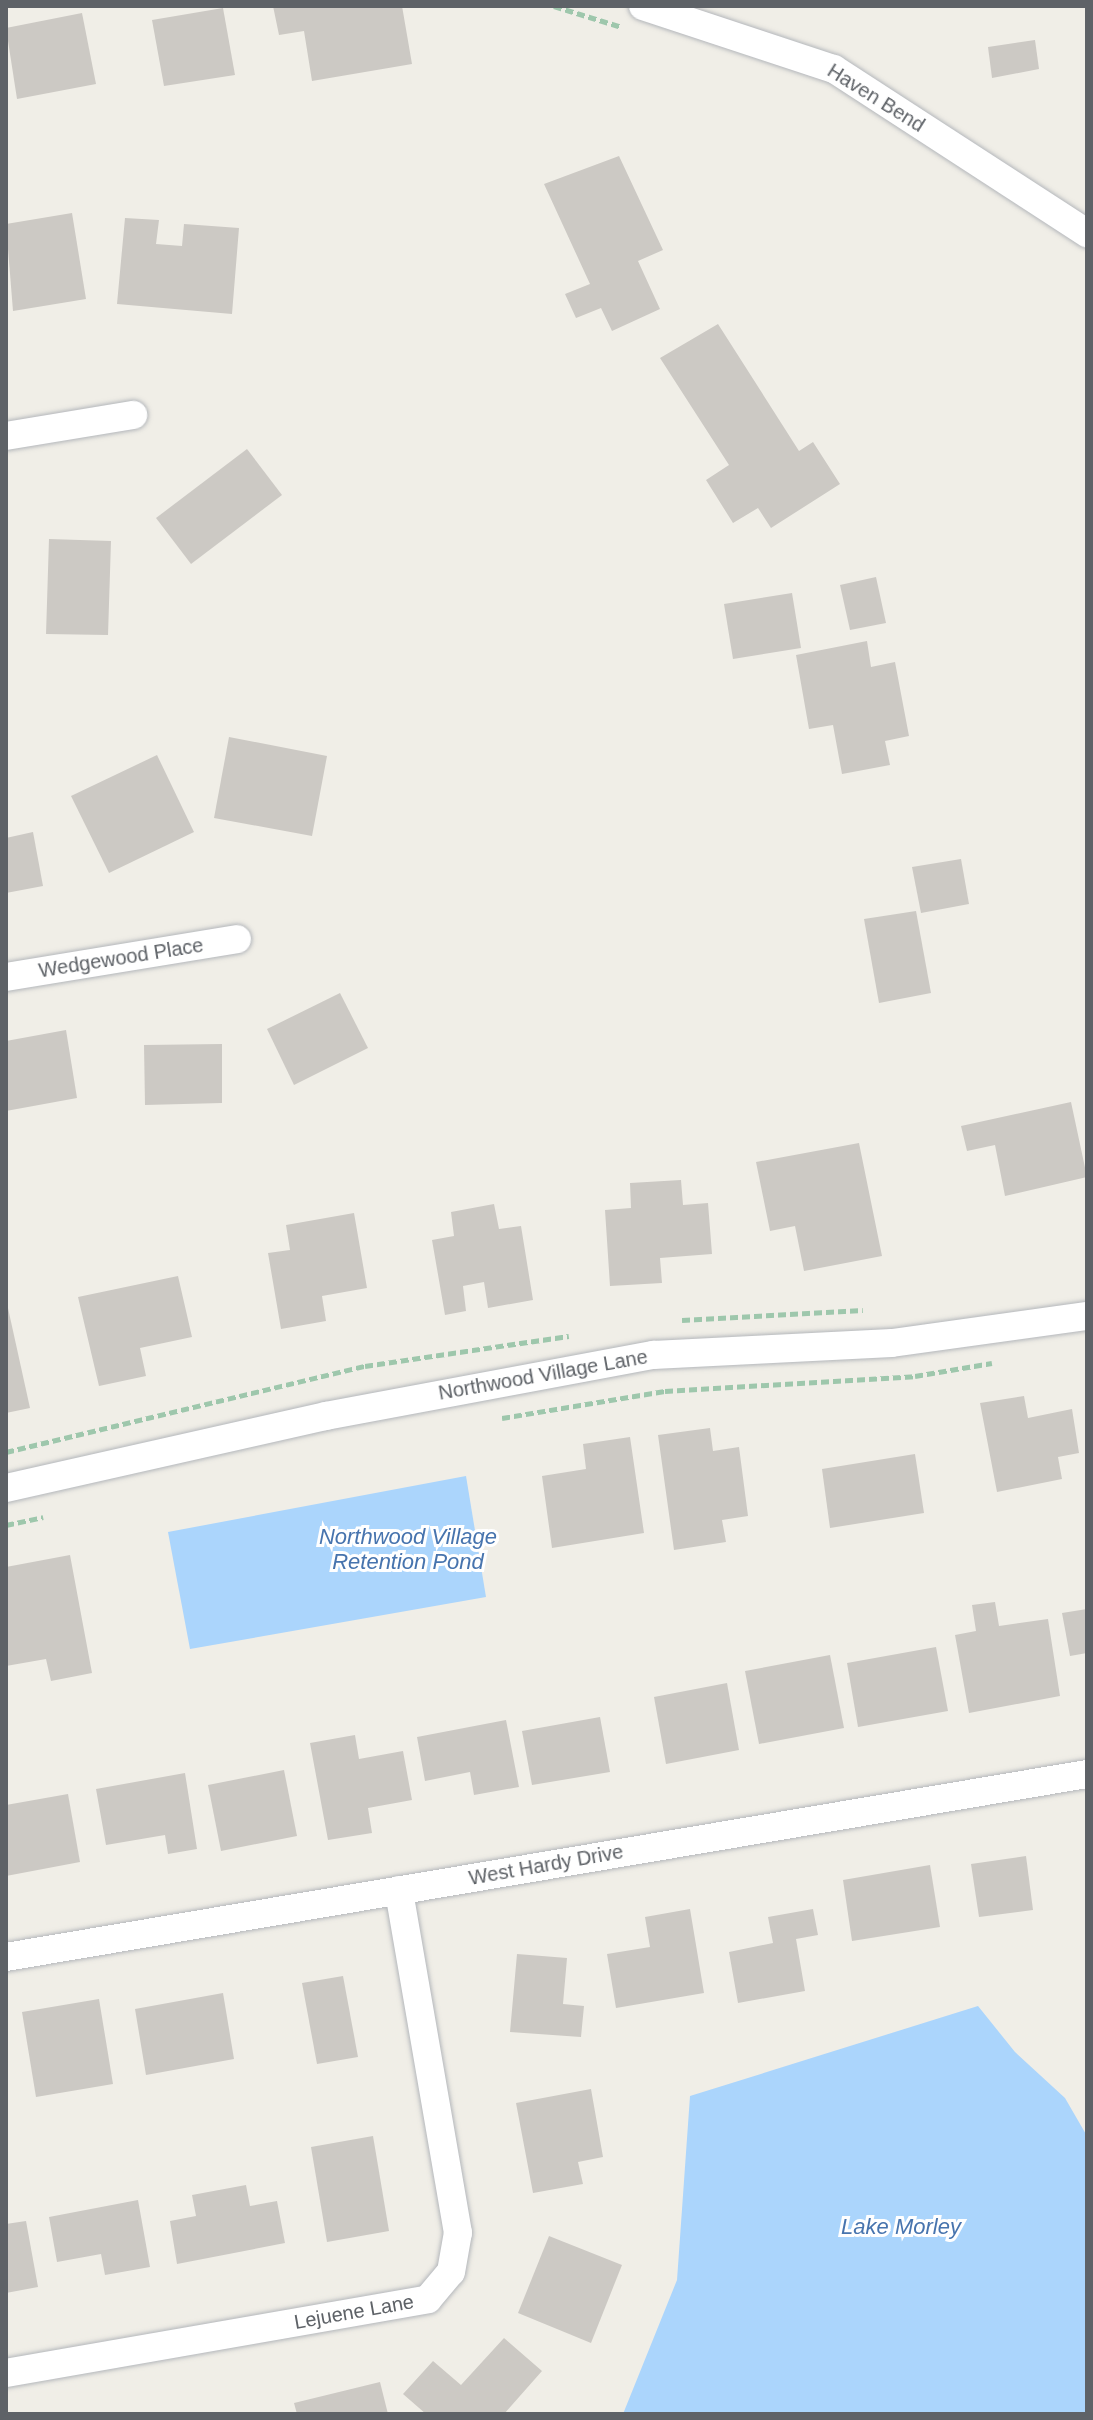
<!DOCTYPE html>
<html>
<head>
<meta charset="utf-8">
<style>
  body { margin:0 }
  #map { position:relative; width:1093px; height:2420px; overflow:hidden; background:#f0eee7; font-family:Arial,sans-serif }
  div>[style] { position:absolute }
  [style*='--x'] { left:calc(var(--x)*1px); top:calc(var(--y)*1px); width:calc(var(--w)*1px); rotate:calc(var(--a)*1deg) }
  .water>* { inset:0; background:#abd5fc }
  .building>* { inset:0; background:#ccc9c4 }
  .path>* { height:5px; margin-top:-2.5px; transform-origin:0; background:repeating-linear-gradient(90deg,#9ec7ac 0 8px,transparent 0 12px) }
  .roads { filter:drop-shadow(0 0 2px #b4b7bb) drop-shadow(0 0 2px #b4b7bb) }
  .minor>* { height:28px; margin:-14px; padding:0 14px; transform-origin:14px; border-radius:14px; background:#fff }
  span { translate:-50% -50%; white-space:nowrap; text-align:center; line-height:1.15; -webkit-text-stroke:6px #fff; paint-order:stroke }
  .street-label { font-size:20px; color:#5e6267 }
  .water-label { font-size:22px; color:#4774ae; font-style:italic }
  .frame { position:absolute; inset:0; border:8px solid #5e6267; pointer-events:none }
</style>
</head>
<body>
<div id="map">
  <div class="water">
    <div style="clip-path:polygon(466px 1476px,486px 1597px,190px 1649px,168px 1532px)"></div>
    <div style="clip-path:polygon(978px 2006px,1015px 2052px,1065px 2098px,1087px 2136px,1087px 2414px,623px 2414px,677px 2280px,690px 2096px)"></div>
  </div>
  <div class="building">
    <div style="clip-path:polygon(273px 6px,402px 6px,412px 64px,312px 81px,304px 31px,279px 35px)"></div>
    <div style="clip-path:polygon(223px 8px,235px 75px,164px 86px,152px 20px)"></div>
    <div style="clip-path:polygon(82px 13px,96px 84px,17px 99px,6px 28px)"></div>
    <div style="clip-path:polygon(1035px 40px,1039px 69px,992px 78px,988px 47px)"></div>
    <div style="clip-path:polygon(619px 156px,663px 250px,638px 261px,660px 309px,612px 331px,601px 308px,576px 318px,565px 294px,590px 284px,544px 184px)"></div>
    <div style="clip-path:polygon(72px 213px,86px 299px,13px 311px,6px 224px)"></div>
    <div style="clip-path:polygon(125px 218px,159px 220px,156px 244px,182px 246px,184px 224px,239px 228px,232px 314px,117px 304px)"></div>
    <div style="clip-path:polygon(718px 324px,799px 451px,813px 442px,840px 484px,771px 528px,758px 508px,733px 523px,706px 480px,729px 465px,660px 358px)"></div>
    <div style="clip-path:polygon(247px 449px,282px 495px,191px 564px,156px 518px)"></div>
    <div style="clip-path:polygon(49px 539px,111px 541px,108px 635px,46px 634px)"></div>
    <div style="clip-path:polygon(876px 577px,886px 623px,850px 630px,840px 585px)"></div>
    <div style="clip-path:polygon(792px 593px,801px 648px,733px 659px,724px 604px)"></div>
    <div style="clip-path:polygon(867px 641px,871px 667px,895px 662px,909px 736px,885px 741px,890px 765px,842px 774px,833px 725px,809px 729px,796px 655px)"></div>
    <div style="clip-path:polygon(229px 737px,327px 756px,312px 836px,214px 818px)"></div>
    <div style="clip-path:polygon(157px 755px,194px 832px,109px 873px,71px 796px)"></div>
    <div style="clip-path:polygon(33px 832px,43px 886px,6px 893px,6px 838px)"></div>
    <div style="clip-path:polygon(961px 859px,969px 904px,921px 913px,912px 867px)"></div>
    <div style="clip-path:polygon(916px 911px,931px 993px,879px 1003px,864px 919px)"></div>
    <div style="clip-path:polygon(340px 993px,368px 1048px,294px 1085px,267px 1029px)"></div>
    <div style="clip-path:polygon(66px 1030px,77px 1098px,6px 1111px,6px 1041px)"></div>
    <div style="clip-path:polygon(222px 1044px,222px 1103px,145px 1105px,144px 1045px)"></div>
    <div style="clip-path:polygon(1071px 1102px,1087px 1177px,1005px 1196px,995px 1145px,967px 1151px,961px 1126px)"></div>
    <div style="clip-path:polygon(859px 1143px,882px 1256px,804px 1271px,795px 1226px,770px 1231px,756px 1162px)"></div>
    <div style="clip-path:polygon(681px 1180px,683px 1205px,708px 1203px,712px 1254px,660px 1258px,662px 1283px,610px 1286px,605px 1210px,631px 1208px,630px 1183px)"></div>
    <div style="clip-path:polygon(494px 1204px,499px 1229px,521px 1226px,533px 1300px,488px 1308px,484px 1282px,463px 1286px,466px 1311px,445px 1315px,432px 1240px,454px 1236px,451px 1212px)"></div>
    <div style="clip-path:polygon(354px 1213px,367px 1288px,322px 1296px,326px 1321px,281px 1329px,268px 1253px,290px 1250px,286px 1225px)"></div>
    <div style="clip-path:polygon(178px 1276px,192px 1337px,140px 1348px,146px 1376px,99px 1386px,78px 1297px)"></div>
    <div style="clip-path:polygon(6px 1299px,30px 1408px,6px 1413px)"></div>
    <div style="clip-path:polygon(1024px 1396px,1028px 1418px,1072px 1409px,1079px 1453px,1058px 1457px,1062px 1479px,997px 1492px,980px 1403px)"></div>
    <div style="clip-path:polygon(710px 1428px,713px 1451px,739px 1447px,748px 1516px,722px 1520px,726px 1542px,674px 1550px,658px 1435px)"></div>
    <div style="clip-path:polygon(630px 1437px,644px 1533px,552px 1548px,542px 1476px,586px 1469px,583px 1444px)"></div>
    <div style="clip-path:polygon(915px 1454px,924px 1513px,830px 1528px,822px 1469px)"></div>
    <div style="clip-path:polygon(70px 1555px,92px 1673px,51px 1681px,46px 1659px,6px 1666px,6px 1567px)"></div>
    <div style="clip-path:polygon(995px 1602px,999px 1626px,1048px 1619px,1060px 1696px,969px 1713px,955px 1635px,976px 1631px,972px 1605px)"></div>
    <div style="clip-path:polygon(1087px 1609px,1087px 1653px,1070px 1656px,1062px 1613px)"></div>
    <div style="clip-path:polygon(936px 1647px,948px 1711px,858px 1727px,847px 1663px)"></div>
    <div style="clip-path:polygon(830px 1655px,844px 1728px,759px 1744px,745px 1671px)"></div>
    <div style="clip-path:polygon(727px 1683px,739px 1750px,666px 1764px,654px 1697px)"></div>
    <div style="clip-path:polygon(600px 1717px,610px 1772px,532px 1785px,522px 1731px)"></div>
    <div style="clip-path:polygon(506px 1720px,519px 1787px,474px 1795px,470px 1772px,425px 1781px,417px 1737px)"></div>
    <div style="clip-path:polygon(355px 1735px,359px 1759px,403px 1751px,412px 1800px,368px 1808px,372px 1833px,328px 1840px,310px 1743px)"></div>
    <div style="clip-path:polygon(284px 1770px,297px 1836px,221px 1851px,208px 1785px)"></div>
    <div style="clip-path:polygon(185px 1773px,197px 1849px,168px 1854px,165px 1835px,106px 1845px,96px 1789px)"></div>
    <div style="clip-path:polygon(68px 1794px,80px 1862px,6px 1876px,6px 1805px)"></div>
    <div style="clip-path:polygon(1026px 1856px,1033px 1910px,979px 1917px,971px 1864px)"></div>
    <div style="clip-path:polygon(930px 1865px,940px 1927px,852px 1941px,843px 1880px)"></div>
    <div style="clip-path:polygon(690px 1909px,704px 1993px,616px 2008px,607px 1954px,650px 1947px,645px 1917px)"></div>
    <div style="clip-path:polygon(813px 1909px,818px 1935px,796px 1939px,805px 1991px,738px 2003px,729px 1952px,773px 1943px,768px 1917px)"></div>
    <div style="clip-path:polygon(517px 1954px,567px 1958px,563px 2004px,584px 2006px,581px 2037px,510px 2032px)"></div>
    <div style="clip-path:polygon(343px 1976px,358px 2057px,317px 2064px,302px 1983px)"></div>
    <div style="clip-path:polygon(223px 1993px,234px 2059px,146px 2075px,135px 2009px)"></div>
    <div style="clip-path:polygon(99px 1999px,113px 2084px,36px 2097px,22px 2012px)"></div>
    <div style="clip-path:polygon(591px 2089px,603px 2157px,578px 2162px,583px 2184px,533px 2193px,516px 2103px)"></div>
    <div style="clip-path:polygon(373px 2136px,389px 2231px,327px 2242px,311px 2147px)"></div>
    <div style="clip-path:polygon(246px 2185px,250px 2206px,277px 2201px,285px 2243px,177px 2264px,170px 2221px,196px 2216px,192px 2195px)"></div>
    <div style="clip-path:polygon(138px 2200px,150px 2267px,105px 2275px,101px 2254px,57px 2262px,49px 2217px)"></div>
    <div style="clip-path:polygon(26px 2221px,38px 2287px,6px 2293px,6px 2224px)"></div>
    <div style="clip-path:polygon(549px 2236px,622px 2265px,591px 2343px,518px 2313px)"></div>
    <div style="clip-path:polygon(504px 2338px,542px 2371px,504px 2414px,426px 2414px,403px 2394px,433px 2361px,461px 2385px)"></div>
    <div style="clip-path:polygon(380px 2382px,388px 2414px,297px 2414px,294px 2403px)"></div>
  </div>
  <div class="path">
    <div style="--x:554;--y:6;--w:71;--a:17.2"></div>
    <div style="--x:682;--y:1320;--w:181;--a:-3.2"></div>
    <div style="--x:502;--y:1418;--w:165;--a:-9.4"></div>
    <div style="--x:665;--y:1391;--w:250;--a:-3.4"></div>
    <div style="--x:915;--y:1376;--w:78;--a:-9.6"></div>
    <div style="--x:6;--y:1452;--w:369;--a:-13.5"></div>
    <div style="--x:365;--y:1366;--w:206;--a:-8.4"></div>
    <div style="--x:6;--y:1525;--w:38;--a:-12"></div>
  </div>
  <div class="roads">
    <div class="minor">
      <div style="--x:643;--y:6;--w:201;--a:18.3"></div>
      <div style="--x:834;--y:69;--w:302;--a:33"></div>
      <div style="--x:6;--y:436;--w:129;--a:-9.4"></div>
      <div style="--x:6;--y:977;--w:234;--a:-9.3"></div>
      <div style="--x:6;--y:1488;--w:328;--a:-12.7"></div>
      <div style="--x:326;--y:1416;--w:333;--a:-10.6"></div>
      <div style="--x:653;--y:1355;--w:239;--a:-2.9"></div>
      <div style="--x:892;--y:1343;--w:197;--a:-7.9"></div>
      <div style="--x:6;--y:1957;--w:1096;--a:-9.61"></div>
      <div style="--x:6;--y:2373;--w:428;--a:-9.9"></div>
      <div style="--x:428;--y:2299;--w:35;--a:-50"></div>
      <div style="--x:451;--y:2272;--w:40;--a:-80"></div>
      <div style="--x:458;--y:2233;--w:348;--a:-99.8"></div>
    </div>
  </div>
  <div class="street-label">
    <span style="left:876px;top:98px;rotate:32deg">Haven Bend</span>
    <span style="left:121px;top:958px;rotate:-9deg">Wedgewood Place</span>
    <span style="left:543px;top:1375px;rotate:-10deg">Northwood Village Lane</span>
    <span style="left:546px;top:1865px;rotate:-10deg">West Hardy Drive</span>
    <span style="left:354px;top:2312px;rotate:-10deg">Lejuene Lane</span>
  </div>
  <div class="water-label">
    <span style="left:408px;top:1549px">Northwood Village<br>Retention Pond</span>
    <span style="left:901px;top:2227px">Lake Morley</span>
  </div>
  <div class="frame"></div>
</div>
</body>
</html>
